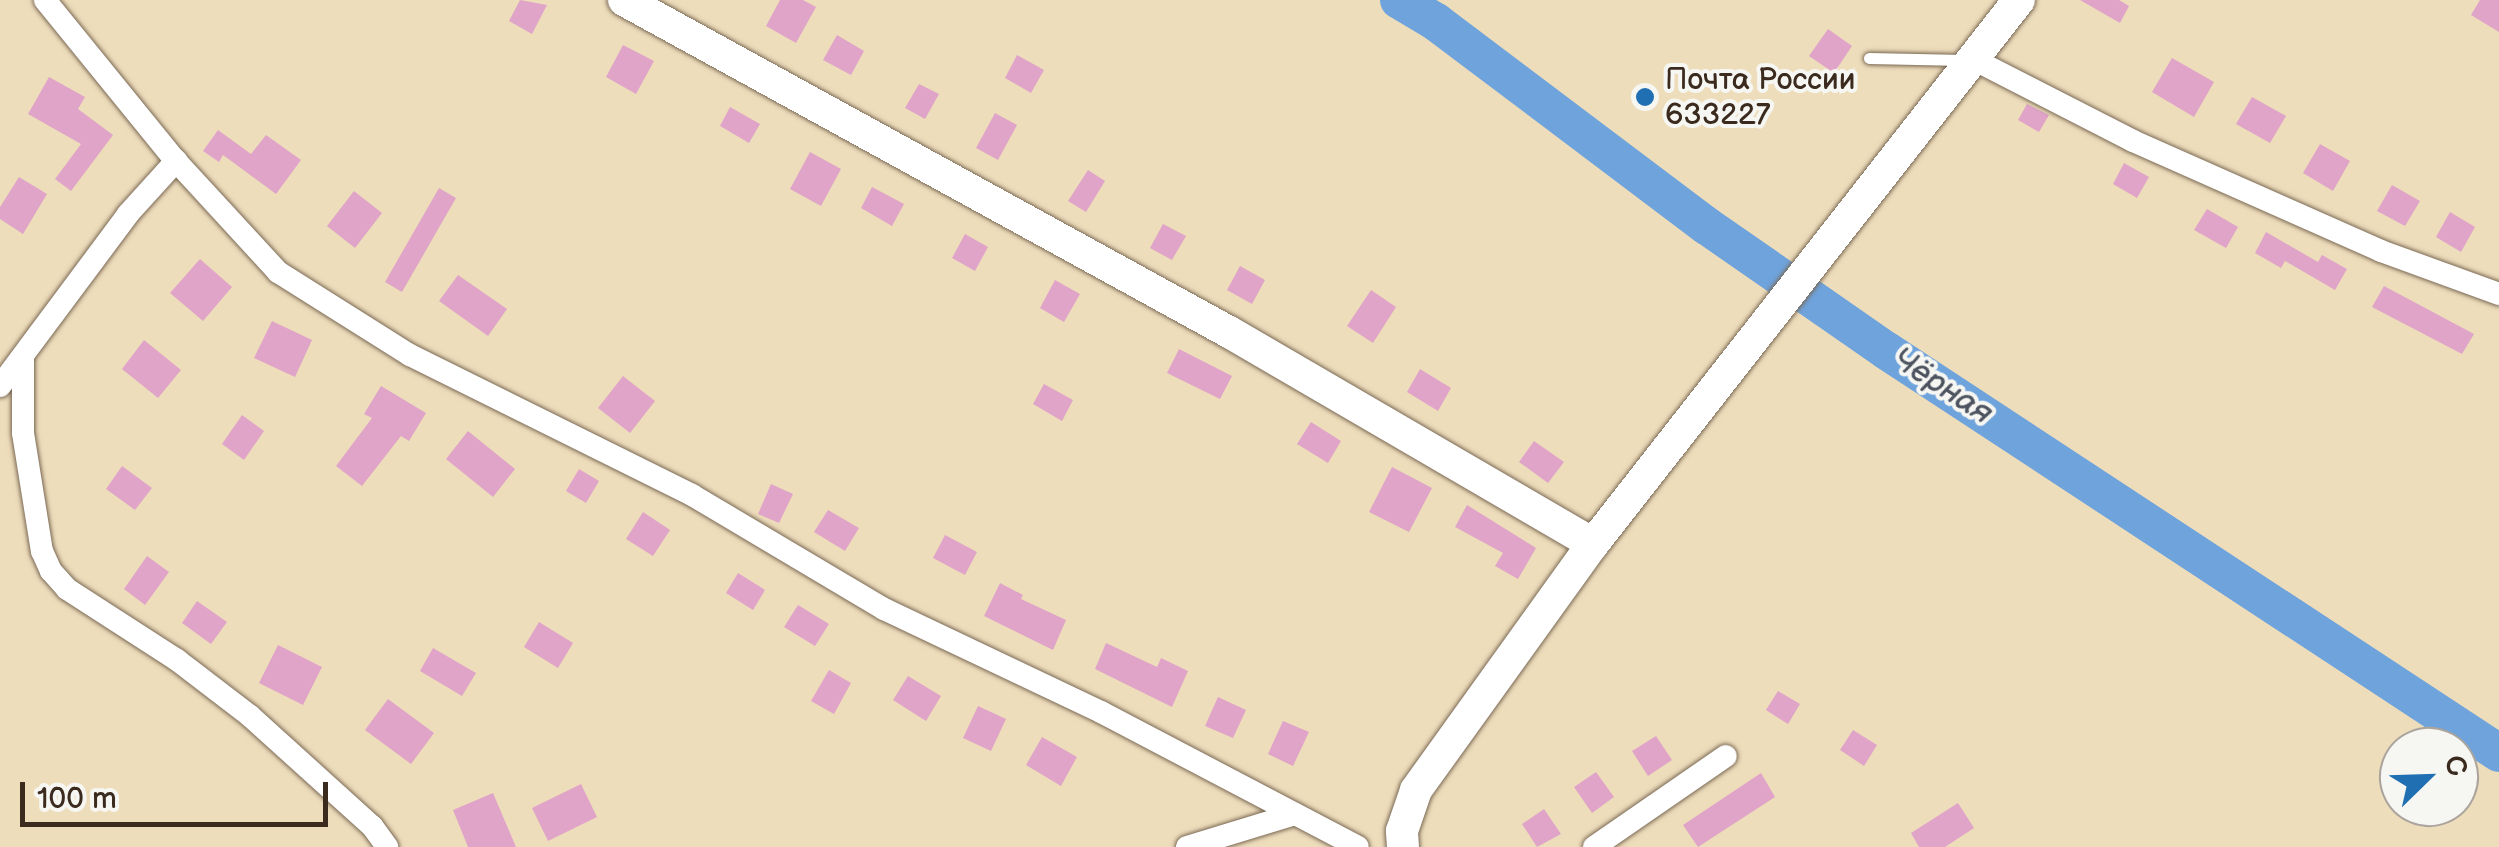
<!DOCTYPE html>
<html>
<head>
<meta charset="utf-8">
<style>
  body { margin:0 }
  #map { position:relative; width:2499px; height:847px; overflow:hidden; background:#edb; font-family:"Balsamiq Sans",sans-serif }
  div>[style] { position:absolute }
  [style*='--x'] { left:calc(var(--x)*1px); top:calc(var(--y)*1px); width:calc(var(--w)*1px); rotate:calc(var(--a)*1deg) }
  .river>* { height:38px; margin:-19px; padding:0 19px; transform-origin:19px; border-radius:19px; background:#6fa3dc }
  .building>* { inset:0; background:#dfa4c7 }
  .roads { filter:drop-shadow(0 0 2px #7a6955) drop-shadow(0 0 2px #7a6955) }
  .lane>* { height:11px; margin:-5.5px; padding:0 5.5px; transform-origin:5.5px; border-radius:5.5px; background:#fff }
  .street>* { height:22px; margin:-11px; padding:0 11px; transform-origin:11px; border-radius:11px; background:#fff }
  .secondary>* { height:32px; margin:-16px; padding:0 16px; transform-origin:16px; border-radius:16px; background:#fff }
  .dots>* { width:28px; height:28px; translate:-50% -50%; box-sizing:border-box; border:5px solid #f6f6f2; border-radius:50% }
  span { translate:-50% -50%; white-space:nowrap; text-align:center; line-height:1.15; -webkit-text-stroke:8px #f6f6f2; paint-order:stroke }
  .poi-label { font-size:30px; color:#3b2a1e }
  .left { translate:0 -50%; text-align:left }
  .water-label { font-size:32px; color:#4d5460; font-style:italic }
  .north { position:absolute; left:2379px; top:727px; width:100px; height:100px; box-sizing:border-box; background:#f6f6f2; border:2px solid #aba49d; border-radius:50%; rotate:67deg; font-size:28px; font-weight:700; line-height:40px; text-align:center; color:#3b2a1e }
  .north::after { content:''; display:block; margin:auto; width:35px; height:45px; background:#1f6fb2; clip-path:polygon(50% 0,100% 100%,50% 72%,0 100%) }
  .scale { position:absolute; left:20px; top:782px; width:308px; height:45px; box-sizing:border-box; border:5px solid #3b2a1e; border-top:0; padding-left:12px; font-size:30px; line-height:35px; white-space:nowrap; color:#3b2a1e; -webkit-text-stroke:8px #f6f6f2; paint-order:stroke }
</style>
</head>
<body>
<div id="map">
  <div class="river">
    <div style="--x:1399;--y:0;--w:43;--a:30.7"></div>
    <div style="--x:1436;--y:22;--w:339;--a:37"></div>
    <div style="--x:1707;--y:226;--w:219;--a:34.8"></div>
    <div style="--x:1887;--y:351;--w:732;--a:33.3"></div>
  </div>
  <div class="building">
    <div style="clip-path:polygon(520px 0,547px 5px,532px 34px,509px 21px)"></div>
    <div style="clip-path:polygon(780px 0,803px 0,816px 7px,796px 43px,766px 26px)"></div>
    <div style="clip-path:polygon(2080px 0,2119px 0,2129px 6px,2120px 23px)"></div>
    <div style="clip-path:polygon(2480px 0,2499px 0,2499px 32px,2471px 15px)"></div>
    <div style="clip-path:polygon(1828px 29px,1852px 46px,1834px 73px,1809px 56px)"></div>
    <div style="clip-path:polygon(837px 35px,864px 51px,851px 75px,823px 60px)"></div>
    <div style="clip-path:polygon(623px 45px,654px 61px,636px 94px,606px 77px)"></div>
    <div style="clip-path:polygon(1017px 55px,1044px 70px,1031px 93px,1005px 78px)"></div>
    <div style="clip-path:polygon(2172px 58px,2214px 82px,2194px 117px,2152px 92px)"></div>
    <div style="clip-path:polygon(49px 77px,85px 97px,78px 109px,113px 135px,71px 191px,55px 179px,81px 144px,28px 114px)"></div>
    <div style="clip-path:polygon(919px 84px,939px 94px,925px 119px,905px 108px)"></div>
    <div style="clip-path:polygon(2252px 97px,2286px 116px,2270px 143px,2236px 124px)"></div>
    <div style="clip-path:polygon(2027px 104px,2049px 115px,2039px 132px,2018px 120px)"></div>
    <div style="clip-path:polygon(730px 107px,760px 124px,749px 143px,720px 126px)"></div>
    <div style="clip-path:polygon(995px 113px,1017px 125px,998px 160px,976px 148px)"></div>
    <div style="clip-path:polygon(218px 130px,251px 154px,266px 135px,301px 160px,276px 194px,223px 155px,219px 162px,203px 151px)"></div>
    <div style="clip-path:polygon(2320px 144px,2350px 161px,2333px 191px,2303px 173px)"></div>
    <div style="clip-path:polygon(810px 152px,841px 169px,821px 206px,790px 189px)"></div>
    <div style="clip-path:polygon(2124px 163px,2149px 177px,2137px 198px,2113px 184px)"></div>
    <div style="clip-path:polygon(1088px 170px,1105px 181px,1086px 212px,1068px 201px)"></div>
    <div style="clip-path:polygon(19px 177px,47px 194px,23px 234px,0 219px,0 207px)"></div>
    <div style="clip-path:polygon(2392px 185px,2420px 201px,2405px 226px,2377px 211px)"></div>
    <div style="clip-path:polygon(872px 187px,904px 204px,892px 226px,861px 208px)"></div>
    <div style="clip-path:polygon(439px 188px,456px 198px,402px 292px,385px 282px)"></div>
    <div style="clip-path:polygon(354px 191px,382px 213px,355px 248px,327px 226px)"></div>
    <div style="clip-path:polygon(2207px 209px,2238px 227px,2226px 248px,2194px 230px)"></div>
    <div style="clip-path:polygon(2450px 212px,2475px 227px,2461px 252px,2436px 237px)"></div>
    <div style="clip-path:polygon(1163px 224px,1186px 236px,1172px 260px,1150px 248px)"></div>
    <div style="clip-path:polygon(2266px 232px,2318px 262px,2322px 255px,2347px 269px,2335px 290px,2285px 261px,2281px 268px,2255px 253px)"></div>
    <div style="clip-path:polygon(965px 234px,988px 247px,975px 271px,952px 258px)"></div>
    <div style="clip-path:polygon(200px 259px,232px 287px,203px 321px,170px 293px)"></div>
    <div style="clip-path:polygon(1240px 266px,1265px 280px,1252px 304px,1227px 290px)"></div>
    <div style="clip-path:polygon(458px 275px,507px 309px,488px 336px,439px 301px)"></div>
    <div style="clip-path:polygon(1055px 280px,1080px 294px,1064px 322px,1040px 308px)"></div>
    <div style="clip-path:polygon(2384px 286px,2474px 334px,2462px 354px,2372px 307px)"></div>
    <div style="clip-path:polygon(1371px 290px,1396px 307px,1373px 343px,1347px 326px)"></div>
    <div style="clip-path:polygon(272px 321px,312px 340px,295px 377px,254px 358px)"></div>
    <div style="clip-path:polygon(144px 340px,181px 370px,158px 398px,122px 369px)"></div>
    <div style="clip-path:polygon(1179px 349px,1232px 376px,1220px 399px,1167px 373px)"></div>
    <div style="clip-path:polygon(1420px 369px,1451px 388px,1438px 411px,1407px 392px)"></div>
    <div style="clip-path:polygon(623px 376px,655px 401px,630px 433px,598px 408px)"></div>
    <div style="clip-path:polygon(1044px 384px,1073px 400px,1062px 421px,1033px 404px)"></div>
    <div style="clip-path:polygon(381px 386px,426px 413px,409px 441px,401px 436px,362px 486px,336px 466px,372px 418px,364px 414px)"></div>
    <div style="clip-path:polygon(242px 415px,264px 431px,244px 460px,222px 444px)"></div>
    <div style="clip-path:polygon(1311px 422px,1341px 441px,1328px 463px,1297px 444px)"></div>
    <div style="clip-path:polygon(468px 431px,515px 469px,493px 497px,446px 459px)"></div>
    <div style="clip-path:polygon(1534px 441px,1564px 462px,1548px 483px,1519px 462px)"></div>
    <div style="clip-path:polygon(122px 466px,152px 488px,135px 510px,106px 489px)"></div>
    <div style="clip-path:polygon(1392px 467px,1432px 488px,1409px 532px,1369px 512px)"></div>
    <div style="clip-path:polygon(579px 469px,599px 481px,586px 503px,566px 491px)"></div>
    <div style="clip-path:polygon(771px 484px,793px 494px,779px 523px,758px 514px)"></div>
    <div style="clip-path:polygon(1467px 505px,1536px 548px,1518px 579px,1495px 566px,1503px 553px,1455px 527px)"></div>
    <div style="clip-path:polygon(828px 510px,859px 528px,845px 551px,814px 532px)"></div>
    <div style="clip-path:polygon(643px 512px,670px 530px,653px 556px,626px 539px)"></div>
    <div style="clip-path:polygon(945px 535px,977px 552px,965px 575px,933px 558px)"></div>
    <div style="clip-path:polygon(147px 556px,169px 572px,145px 605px,124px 589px)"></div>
    <div style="clip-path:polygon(738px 573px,765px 590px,753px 610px,726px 593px)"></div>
    <div style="clip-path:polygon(1000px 583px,1023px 595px,1021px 599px,1066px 620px,1053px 650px,984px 616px)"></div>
    <div style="clip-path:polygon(197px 601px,227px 622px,211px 644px,182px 623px)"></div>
    <div style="clip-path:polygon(798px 605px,829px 624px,815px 646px,784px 627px)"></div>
    <div style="clip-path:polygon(539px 622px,573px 643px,558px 668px,524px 647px)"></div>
    <div style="clip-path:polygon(1106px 643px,1157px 667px,1161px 658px,1188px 671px,1172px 707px,1095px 669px)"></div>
    <div style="clip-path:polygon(278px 645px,322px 667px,303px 705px,259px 683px)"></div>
    <div style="clip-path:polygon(433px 648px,476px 673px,462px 696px,420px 671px)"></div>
    <div style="clip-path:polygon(829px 670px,851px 683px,834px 714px,811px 701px)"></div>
    <div style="clip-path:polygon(908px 676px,941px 696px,926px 721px,893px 700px)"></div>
    <div style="clip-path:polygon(1778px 691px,1800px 704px,1788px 724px,1766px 710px)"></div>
    <div style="clip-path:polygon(1218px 697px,1246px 710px,1233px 738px,1205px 726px)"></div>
    <div style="clip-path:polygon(388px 699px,434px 733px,411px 764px,365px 730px)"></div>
    <div style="clip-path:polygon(978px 706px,1006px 719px,991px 751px,963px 738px)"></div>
    <div style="clip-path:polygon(1283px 721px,1309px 732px,1293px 766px,1268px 754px)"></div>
    <div style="clip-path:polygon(1853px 730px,1877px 745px,1864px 766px,1840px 750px)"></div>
    <div style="clip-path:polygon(1656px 736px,1672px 760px,1648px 776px,1632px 751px)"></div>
    <div style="clip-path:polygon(1042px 737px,1077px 757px,1061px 786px,1026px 765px)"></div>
    <div style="clip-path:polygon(1596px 772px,1614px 797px,1592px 813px,1574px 787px)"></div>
    <div style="clip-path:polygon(1761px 773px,1775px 797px,1698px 847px,1683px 825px)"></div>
    <div style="clip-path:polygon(581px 784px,597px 817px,548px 841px,532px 808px)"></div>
    <div style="clip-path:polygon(493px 793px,516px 847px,468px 847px,453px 810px)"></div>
    <div style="clip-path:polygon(1958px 803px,1974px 828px,1945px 847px,1919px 847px,1911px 833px)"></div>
    <div style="clip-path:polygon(1544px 809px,1561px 834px,1537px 847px,1522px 824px)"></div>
  </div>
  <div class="roads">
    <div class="lane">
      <div style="--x:1869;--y:58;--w:95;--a:1.2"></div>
    </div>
    <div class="street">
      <div style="--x:45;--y:0;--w:208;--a:50.9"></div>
      <div style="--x:176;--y:161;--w:151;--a:47.4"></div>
      <div style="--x:278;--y:272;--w:156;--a:32.2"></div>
      <div style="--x:410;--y:355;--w:315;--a:26.4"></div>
      <div style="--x:692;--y:495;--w:223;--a:30.7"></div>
      <div style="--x:884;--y:609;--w:240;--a:25.4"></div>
      <div style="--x:1101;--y:712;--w:290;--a:27.7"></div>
      <div style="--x:1975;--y:60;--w:178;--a:27.1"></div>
      <div style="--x:2133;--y:141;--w:271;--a:23.9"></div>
      <div style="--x:2381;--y:251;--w:126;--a:20"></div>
      <div style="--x:23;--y:356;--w:77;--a:90"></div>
      <div style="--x:23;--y:433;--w:120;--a:80.9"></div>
      <div style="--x:42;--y:551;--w:22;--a:66"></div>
      <div style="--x:51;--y:571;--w:24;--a:48"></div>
      <div style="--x:67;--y:589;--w:131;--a:32.8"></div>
      <div style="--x:177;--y:660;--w:91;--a:37.4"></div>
      <div style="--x:249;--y:715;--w:166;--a:42.1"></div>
      <div style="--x:372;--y:826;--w:26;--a:54"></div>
      <div style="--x:0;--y:386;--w:214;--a:-53.3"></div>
      <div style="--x:128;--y:214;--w:72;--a:-47.8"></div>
      <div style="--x:1187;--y:847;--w:113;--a:-17"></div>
      <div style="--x:1594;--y:847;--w:160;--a:-34.6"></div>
    </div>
    <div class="secondary">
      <div style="--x:624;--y:0;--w:690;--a:28.76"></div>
      <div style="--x:1229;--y:332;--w:421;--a:30.2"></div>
      <div style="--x:1403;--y:847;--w:16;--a:-94"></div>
      <div style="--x:1402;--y:831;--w:43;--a:-71.1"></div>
      <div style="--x:1416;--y:790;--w:303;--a:-54.3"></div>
      <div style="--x:1593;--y:544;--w:691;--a:-51.94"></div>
    </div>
  </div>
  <div class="dots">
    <div style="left:1645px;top:97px;background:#1f6fb2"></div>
  </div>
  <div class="poi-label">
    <span class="left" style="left:1665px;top:97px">Почта России<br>633227</span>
  </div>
  <div class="water-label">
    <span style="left:1942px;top:387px;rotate:33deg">Чёрная</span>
  </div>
  <div class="north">С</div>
  <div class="scale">100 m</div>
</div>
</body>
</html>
